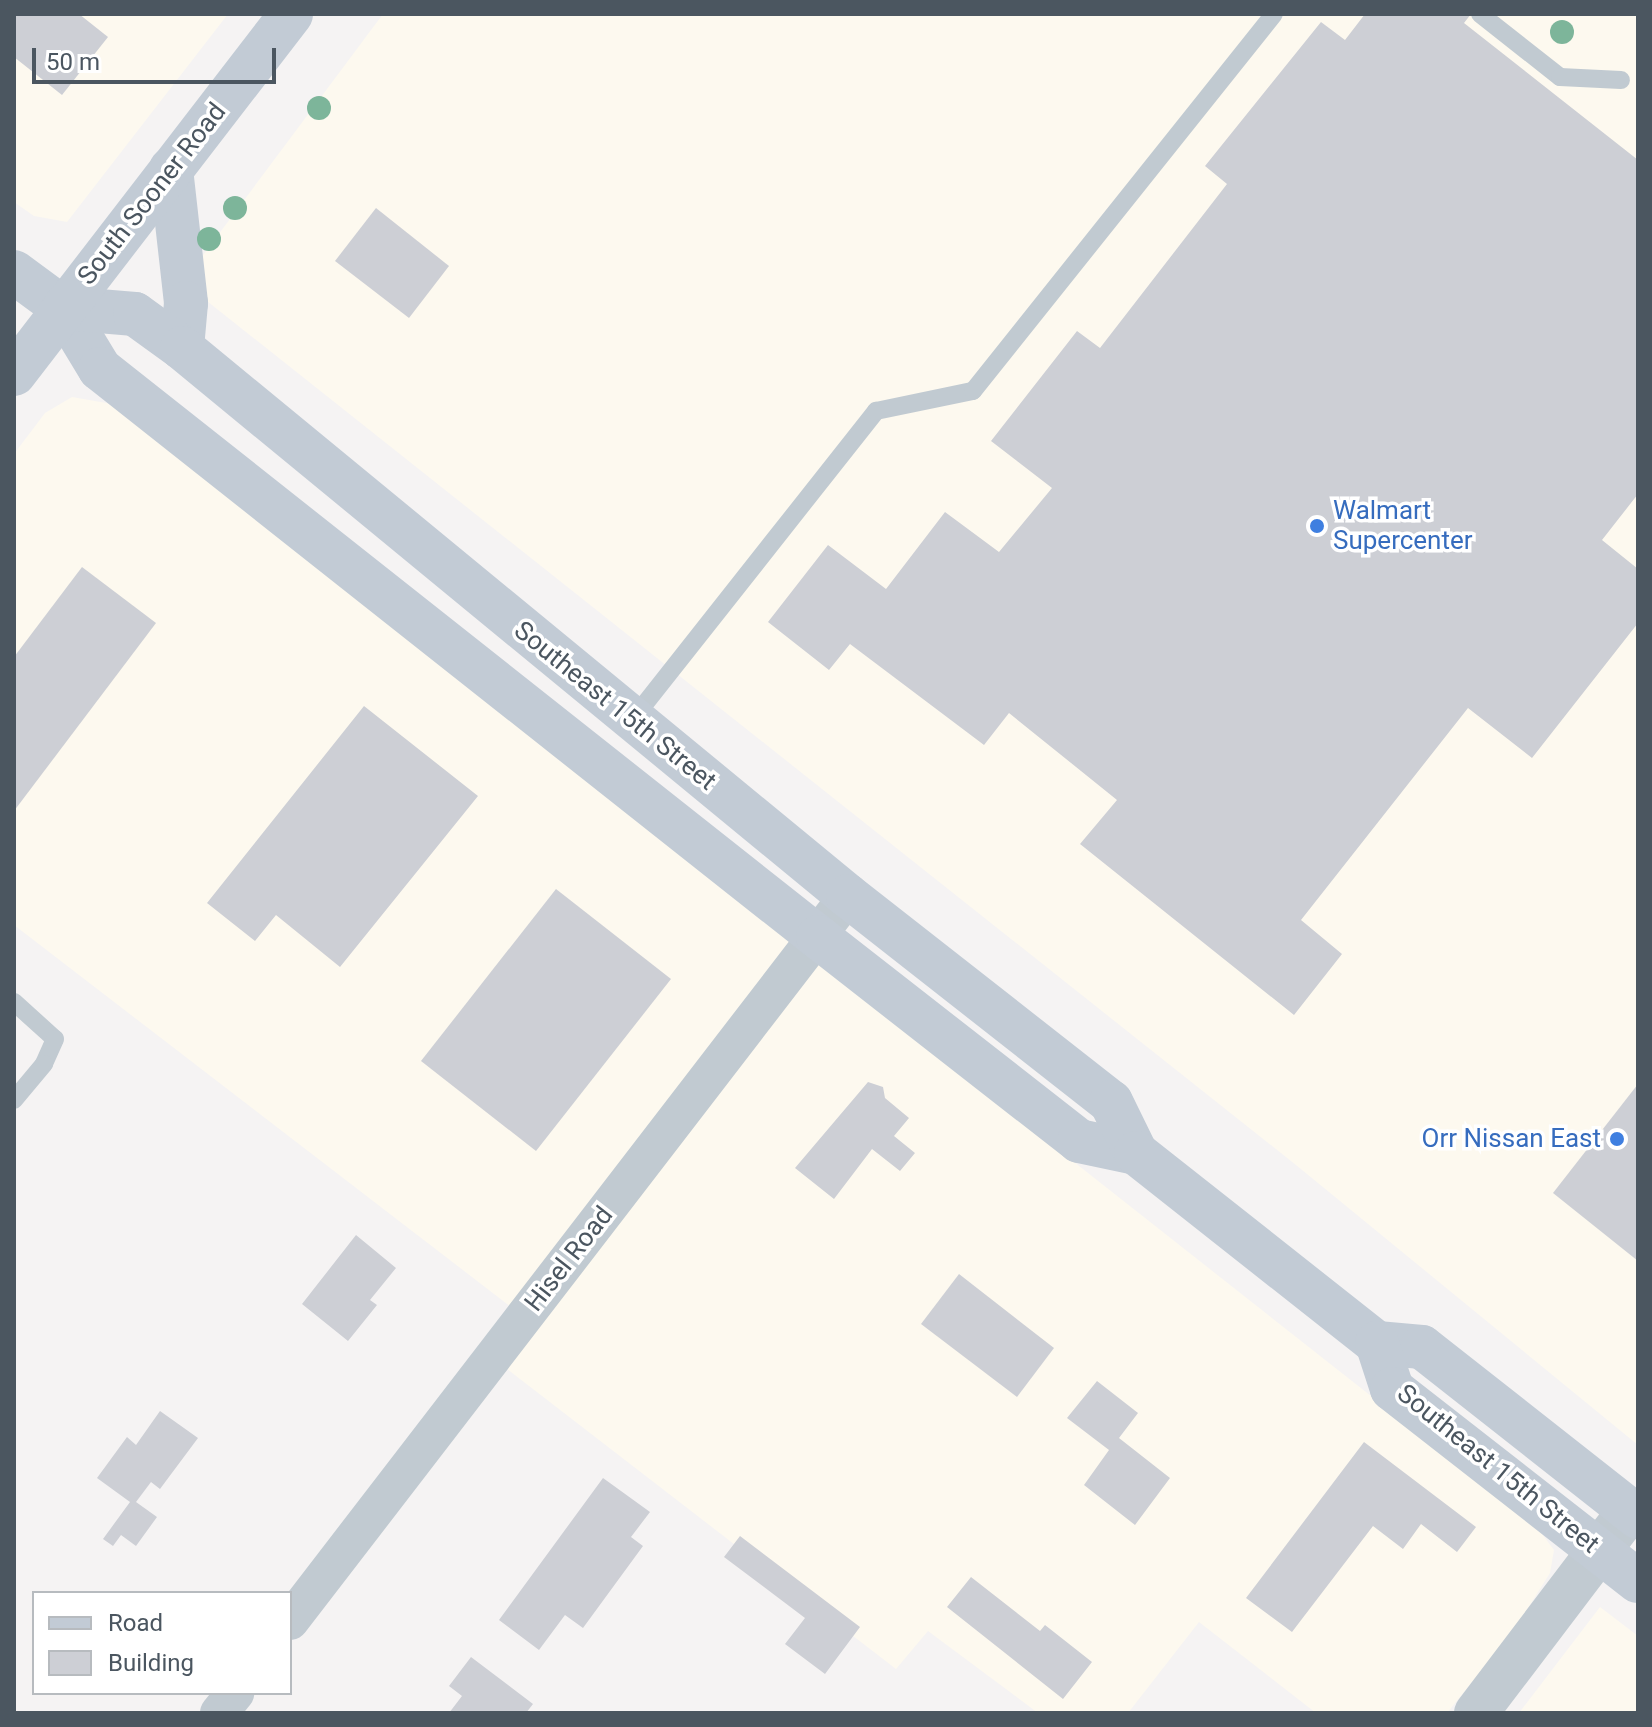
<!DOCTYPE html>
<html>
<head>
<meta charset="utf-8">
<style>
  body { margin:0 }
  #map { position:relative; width:1652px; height:1727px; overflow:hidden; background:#f5f3f3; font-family:Roboto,sans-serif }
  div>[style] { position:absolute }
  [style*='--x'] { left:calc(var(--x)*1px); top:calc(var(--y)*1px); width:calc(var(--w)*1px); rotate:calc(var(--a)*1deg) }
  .commercial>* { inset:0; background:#fdf9ef }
  .building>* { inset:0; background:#cdcfd5 }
  .service>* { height:18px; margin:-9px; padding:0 9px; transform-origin:9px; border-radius:9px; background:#c1cad1 }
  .minor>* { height:38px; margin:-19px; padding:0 19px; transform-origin:19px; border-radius:19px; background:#c1cad1 }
  .tertiary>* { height:44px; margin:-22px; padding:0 22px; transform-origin:22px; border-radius:22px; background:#c1cad1 }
  .secondary>* { height:44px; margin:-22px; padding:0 22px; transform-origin:22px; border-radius:22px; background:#c2cbd5 }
  .trees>* { width:24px; height:24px; margin:-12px; border-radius:50%; background:#7db59a }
  .dots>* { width:22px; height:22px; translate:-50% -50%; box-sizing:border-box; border:4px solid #fff; border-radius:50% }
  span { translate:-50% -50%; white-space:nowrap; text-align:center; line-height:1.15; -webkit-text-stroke:7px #fff; paint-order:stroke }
  .street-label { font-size:26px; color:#4b5660 }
  .shop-label { font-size:26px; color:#366cbe }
  .left { translate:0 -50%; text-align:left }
  .right { translate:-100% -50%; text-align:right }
  .frame { position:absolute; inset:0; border:16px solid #4b5660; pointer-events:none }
  .legend { position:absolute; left:32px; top:1591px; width:260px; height:104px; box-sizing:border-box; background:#fff; border:2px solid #b7bbbf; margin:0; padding:10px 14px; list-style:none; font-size:24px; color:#4b5660 }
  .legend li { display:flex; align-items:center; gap:16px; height:40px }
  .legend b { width:40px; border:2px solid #b7bbbf }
  .scale { position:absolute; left:32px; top:48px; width:244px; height:36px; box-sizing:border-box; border:4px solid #4b5660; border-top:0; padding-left:10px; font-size:24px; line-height:28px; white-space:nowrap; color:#4b5660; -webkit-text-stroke:6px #fff; paint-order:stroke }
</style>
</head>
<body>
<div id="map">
  <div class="commercial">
    <div style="clip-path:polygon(14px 14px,228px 14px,67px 222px,34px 216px,14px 202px)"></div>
    <div style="clip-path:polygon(383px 14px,1638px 14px,1638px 1445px,1296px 1165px,183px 282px)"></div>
    <div style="clip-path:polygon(72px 397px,112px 404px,1536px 1526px,1554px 1550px,1550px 1573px,1516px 1627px,1447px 1713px,1316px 1713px,1199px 1622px,1128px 1713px,1038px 1713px,928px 1631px,896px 1669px,507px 1369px,537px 1327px,14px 925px,14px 454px,45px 413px)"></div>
    <div style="clip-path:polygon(1600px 1607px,1638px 1636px,1638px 1713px,1519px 1713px)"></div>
  </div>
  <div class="building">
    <div style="clip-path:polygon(14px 14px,79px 14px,108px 37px,62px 95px,14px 57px)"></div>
    <div style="clip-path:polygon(1365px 14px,1471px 14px,1464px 23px,1638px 160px,1638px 494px,1602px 540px,1638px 569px,1638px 623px,1532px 758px,1468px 708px,1301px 920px,1342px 954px,1294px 1015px,1080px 844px,1117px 800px,1009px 713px,984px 745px,850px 644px,829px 670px,768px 622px,828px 545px,886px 589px,945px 512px,999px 552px,1052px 488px,991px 441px,1077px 331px,1100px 348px,1227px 184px,1205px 166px,1321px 22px,1345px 40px)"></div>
    <div style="clip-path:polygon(376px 208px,449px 266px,409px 318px,335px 261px)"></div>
    <div style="clip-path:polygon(82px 567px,156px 623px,14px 811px,14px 657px)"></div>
    <div style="clip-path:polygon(364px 706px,478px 796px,340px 967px,276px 915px,255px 941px,207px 903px)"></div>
    <div style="clip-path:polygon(556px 889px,671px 979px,536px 1151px,421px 1061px)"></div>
    <div style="clip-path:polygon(868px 1082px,883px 1087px,885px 1098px,909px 1118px,894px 1136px,915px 1153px,900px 1171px,872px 1149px,834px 1199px,795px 1168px)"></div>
    <div style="clip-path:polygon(1638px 1084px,1638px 1261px,1553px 1193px)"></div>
    <div style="clip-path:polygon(356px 1235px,396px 1268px,370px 1300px,377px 1305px,348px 1341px,302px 1304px)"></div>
    <div style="clip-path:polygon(959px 1274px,1054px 1348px,1017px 1397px,921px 1324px)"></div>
    <div style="clip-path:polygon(1097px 1381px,1138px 1413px,1119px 1438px,1170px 1478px,1135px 1525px,1084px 1485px,1109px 1450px,1067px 1418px)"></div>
    <div style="clip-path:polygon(160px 1411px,198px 1438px,160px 1489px,151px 1482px,136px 1502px,157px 1517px,136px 1546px,121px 1535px,113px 1546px,103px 1539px,130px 1502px,97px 1478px,127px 1437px,136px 1445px)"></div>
    <div style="clip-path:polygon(1364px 1442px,1476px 1527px,1457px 1552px,1421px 1524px,1403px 1549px,1373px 1526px,1292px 1632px,1246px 1598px)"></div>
    <div style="clip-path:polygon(603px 1478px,650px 1512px,631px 1537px,643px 1546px,583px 1628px,565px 1615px,539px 1650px,499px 1620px)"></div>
    <div style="clip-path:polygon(740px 1536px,860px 1627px,825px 1674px,785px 1644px,805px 1618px,724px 1557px)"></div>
    <div style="clip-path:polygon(971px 1577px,1040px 1631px,1045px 1625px,1092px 1662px,1063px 1699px,947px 1607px)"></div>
    <div style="clip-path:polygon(471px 1657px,533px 1704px,526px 1713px,449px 1713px,462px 1696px,449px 1686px)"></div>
  </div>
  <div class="service">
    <div style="--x:1480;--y:14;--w:102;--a:38.2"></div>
    <div style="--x:1560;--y:77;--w:61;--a:2.8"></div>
    <div style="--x:632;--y:720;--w:394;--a:-51.7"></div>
    <div style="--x:876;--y:411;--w:99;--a:-11.7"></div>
    <div style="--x:973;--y:391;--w:482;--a:-51.4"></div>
    <div style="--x:14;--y:1002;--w:55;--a:42.1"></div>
    <div style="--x:55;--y:1039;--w:27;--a:114"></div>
    <div style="--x:44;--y:1064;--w:47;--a:129.8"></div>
  </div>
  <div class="minor">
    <div style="--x:290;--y:1621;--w:915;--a:-52.42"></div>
    <div style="--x:219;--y:1713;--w:26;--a:-51"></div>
  </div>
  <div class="tertiary">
    <div style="--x:1476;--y:1713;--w:255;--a:-52.8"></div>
  </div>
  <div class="secondary">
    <div style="--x:171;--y:169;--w:135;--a:83.6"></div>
    <div style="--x:186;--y:303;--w:45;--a:95.1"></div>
    <div style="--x:14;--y:272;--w:61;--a:36.3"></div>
    <div style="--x:63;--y:308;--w:71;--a:58.8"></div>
    <div style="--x:100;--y:369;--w:916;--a:38.35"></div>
    <div style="--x:818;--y:937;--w:331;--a:38"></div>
    <div style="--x:1079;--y:1141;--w:58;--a:11.9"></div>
    <div style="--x:63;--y:308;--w:72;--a:4.8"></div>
    <div style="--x:135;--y:314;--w:58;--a:35.9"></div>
    <div style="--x:182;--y:348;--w:862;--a:39.45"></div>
    <div style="--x:848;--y:896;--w:334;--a:38.1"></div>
    <div style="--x:1111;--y:1102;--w:57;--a:63.9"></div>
    <div style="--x:1136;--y:1153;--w:307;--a:38.3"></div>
    <div style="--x:1377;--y:1343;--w:45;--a:5.1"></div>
    <div style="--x:1422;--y:1347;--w:275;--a:38.2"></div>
    <div style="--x:14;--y:374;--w:454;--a:-52.4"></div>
    <div style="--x:1377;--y:1343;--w:48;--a:71.9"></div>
    <div style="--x:1392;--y:1389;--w:312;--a:38"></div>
  </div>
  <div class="trees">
    <div style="left:1562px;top:32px"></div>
    <div style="left:319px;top:108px"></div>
    <div style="left:235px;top:208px"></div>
    <div style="left:209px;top:239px"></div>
  </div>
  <div class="dots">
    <div style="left:1317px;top:526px;background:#3f7fe0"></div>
    <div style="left:1617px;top:1139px;background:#3f7fe0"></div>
  </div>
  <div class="street-label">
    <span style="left:152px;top:194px;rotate:-52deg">South Sooner Road</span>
    <span style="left:615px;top:706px;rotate:39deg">Southeast 15th Street</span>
    <span style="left:569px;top:1259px;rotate:-52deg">Hisel Road</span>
    <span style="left:1498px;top:1469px;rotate:39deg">Southeast 15th Street</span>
  </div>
  <div class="shop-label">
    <span class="left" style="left:1333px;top:526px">Walmart<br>Supercenter</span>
    <span class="right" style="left:1601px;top:1139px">Orr Nissan East</span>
  </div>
  <div class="frame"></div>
  <ul class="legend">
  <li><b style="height:10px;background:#c2cbd5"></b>Road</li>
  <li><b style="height:22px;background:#cdcfd5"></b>Building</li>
  </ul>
  <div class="scale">50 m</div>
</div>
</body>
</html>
